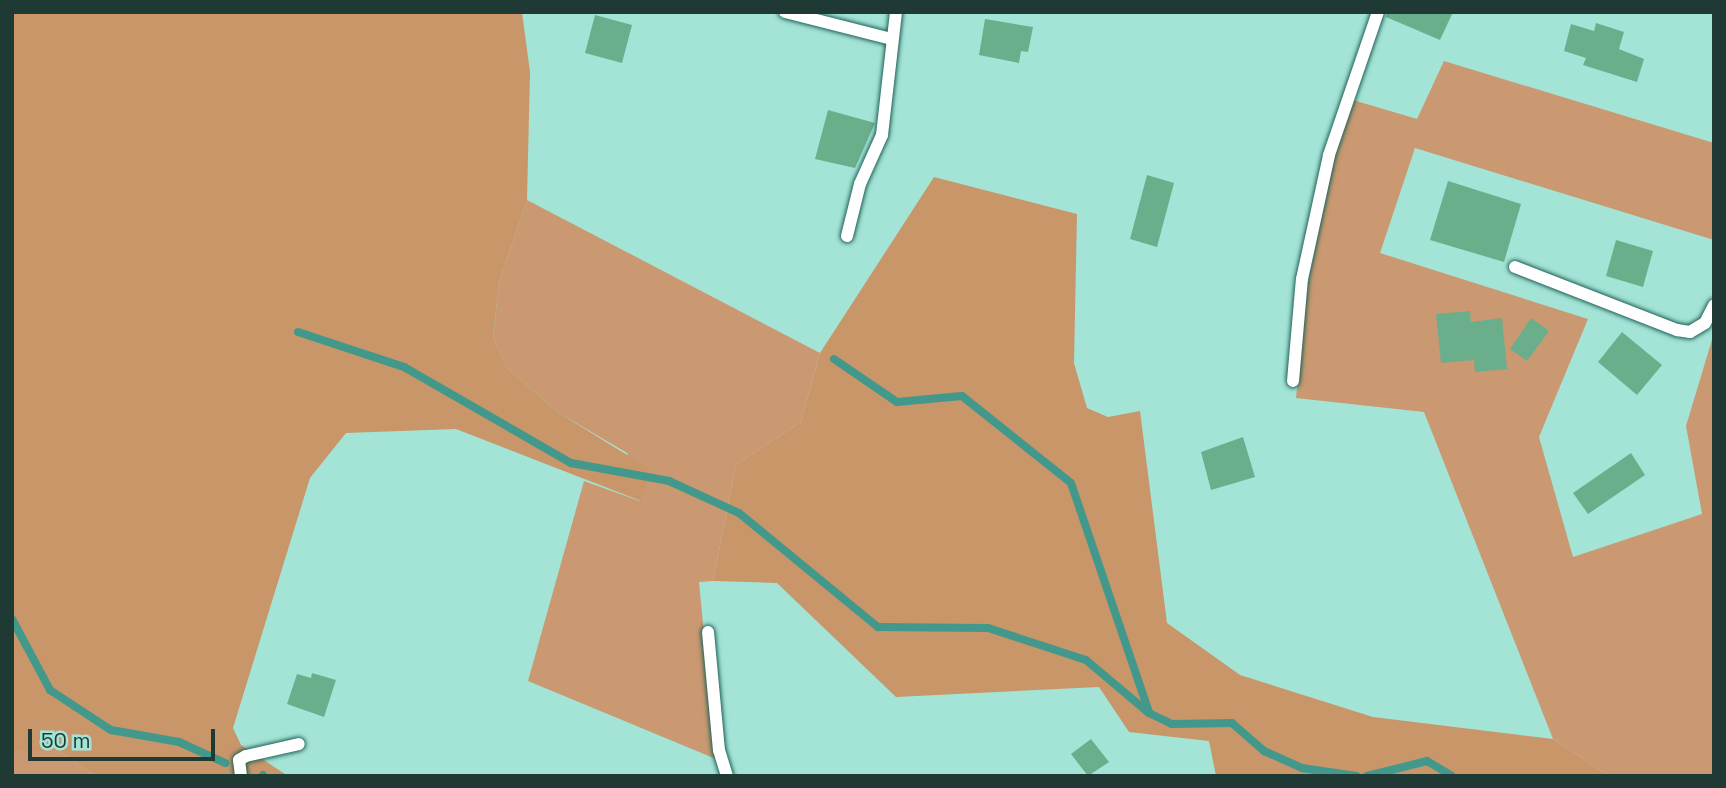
<!DOCTYPE html>
<html>
<head>
<meta charset="utf-8">
<style>
  body { margin:0 }
  #map { position:relative; width:1726px; height:788px; overflow:hidden; background:#a3e4d7; font-family:"Space Grotesk",sans-serif }
  div>[style] { position:absolute }
  [style*='--x'] { left:calc(var(--x)*1px); top:calc(var(--y)*1px); width:calc(var(--w)*1px); rotate:calc(var(--a)*1deg) }
  .green>* { inset:0; background:#ca9971 }
  .forest>* { inset:0; background:#c9966a }
  .stream>* { height:8px; margin:-4px; padding:0 4px; transform-origin:4px; border-radius:4px; background:#42988a }
  .building>* { inset:0; background:#6bae8c }
  .roads { filter:drop-shadow(0 0 2px #206257) drop-shadow(0 0 2px #206257) }
  .lane>* { height:12px; margin:-6px; padding:0 6px; transform-origin:6px; border-radius:6px; background:#fff }
  span { translate:-50% -50%; white-space:nowrap; text-align:center; line-height:1.15; -webkit-text-stroke:6px #a3e4d7; paint-order:stroke }
  .frame { position:absolute; inset:0; border:14px solid #1f3934; pointer-events:none }
  .scale { position:absolute; left:28px; top:729px; width:187px; height:32px; box-sizing:border-box; border:4px solid #1f3934; border-top:0; padding-left:9px; font-size:21px; line-height:24px; white-space:nowrap; color:#1f3934; -webkit-text-stroke:5px #a3e4d7; paint-order:stroke }
</style>
</head>
<body>
<div id="map">
  <div class="green">
    <div style="clip-path:polygon(1444px 61px,1714px 143px,1714px 240px,1415px 148px,1380px 253px,1588px 319px,1539px 437px,1573px 557px,1702px 514px,1686px 426px,1714px 333px,1714px 776px,1609px 776px,1553px 739px,1424px 412px,1296px 398px,1308px 283px,1334px 157px,1353px 100px,1417px 119px)"></div>
    <div style="clip-path:polygon(527px 200px,820px 353px,801px 422px,736px 465px,713px 581px,699px 582px,716px 759px,528px 681px,584px 481px,640px 501px,627px 453px,559px 413px,507px 368px,493px 338px,499px 282px)"></div>
    <div style="clip-path:polygon(13px 747px,60px 751px,95px 776px,12px 776px)"></div>
  </div>
  <div class="forest">
    <div style="clip-path:polygon(12px 12px,522px 12px,530px 72px,527px 200px,499px 282px,493px 338px,507px 368px,559px 413px,650px 469px,641px 501px,456px 429px,346px 433px,310px 478px,233px 728px,241px 745px,288px 776px,95px 776px,60px 751px,12px 750px)"></div>
    <div style="clip-path:polygon(934px 177px,1077px 214px,1074px 363px,1087px 408px,1108px 417px,1140px 411px,1167px 623px,1240px 675px,1373px 717px,1553px 739px,1609px 776px,1216px 776px,1209px 741px,1129px 732px,1099px 687px,896px 697px,777px 583px,713px 581px,736px 465px,801px 422px,820px 353px)"></div>
  </div>
  <div class="stream">
    <div style="--x:298;--y:332;--w:112;--a:18.3"></div>
    <div style="--x:404;--y:367;--w:193;--a:29.9"></div>
    <div style="--x:571;--y:463;--w:100;--a:10.4"></div>
    <div style="--x:669;--y:481;--w:77;--a:24.6"></div>
    <div style="--x:739;--y:513;--w:180;--a:39.4"></div>
    <div style="--x:878;--y:627;--w:110;--a:0.5"></div>
    <div style="--x:988;--y:628;--w:103;--a:18.1"></div>
    <div style="--x:1086;--y:660;--w:82;--a:40.1"></div>
    <div style="--x:1149;--y:713;--w:25;--a:26"></div>
    <div style="--x:1172;--y:724;--w:60;--a:-1"></div>
    <div style="--x:1232;--y:723;--w:43;--a:41.2"></div>
    <div style="--x:1264;--y:751;--w:42;--a:24.1"></div>
    <div style="--x:1302;--y:768;--w:55;--a:8.4"></div>
    <div style="--x:834;--y:359;--w:76;--a:34.3"></div>
    <div style="--x:897;--y:402;--w:65;--a:-5.3"></div>
    <div style="--x:962;--y:396;--w:139;--a:38.6"></div>
    <div style="--x:1071;--y:483;--w:242;--a:71.2"></div>
    <div style="--x:12;--y:619;--w:81;--a:61.8"></div>
    <div style="--x:50;--y:690;--w:73;--a:33.3"></div>
    <div style="--x:111;--y:730;--w:69;--a:10"></div>
    <div style="--x:179;--y:742;--w:51;--a:24.5"></div>
    <div style="--x:263;--y:775;--w:1;--a:45"></div>
    <div style="--x:1367;--y:776;--w:62;--a:-14"></div>
    <div style="--x:1427;--y:761;--w:29;--a:31"></div>
  </div>
  <div class="building">
    <div style="clip-path:polygon(1387px 12px,1453px 12px,1440px 40px,1386px 17px)"></div>
    <div style="clip-path:polygon(595px 15px,632px 25px,622px 63px,585px 53px)"></div>
    <div style="clip-path:polygon(985px 19px,1033px 27px,1028px 52px,1021px 51px,1019px 63px,979px 55px)"></div>
    <div style="clip-path:polygon(1596px 23px,1624px 32px,1619px 49px,1644px 59px,1637px 82px,1583px 65px,1586px 58px,1564px 51px,1571px 24px,1594px 31px)"></div>
    <div style="clip-path:polygon(828px 110px,875px 123px,855px 168px,815px 159px)"></div>
    <div style="clip-path:polygon(1147px 175px,1174px 183px,1157px 247px,1130px 239px)"></div>
    <div style="clip-path:polygon(1448px 181px,1521px 204px,1504px 262px,1430px 240px)"></div>
    <div style="clip-path:polygon(1616px 240px,1653px 251px,1643px 287px,1606px 276px)"></div>
    <div style="clip-path:polygon(1470px 311px,1471px 322px,1502px 318px,1507px 369px,1475px 372px,1474px 360px,1441px 363px,1436px 314px)"></div>
    <div style="clip-path:polygon(1531px 318px,1549px 331px,1527px 361px,1510px 349px)"></div>
    <div style="clip-path:polygon(1622px 332px,1662px 365px,1637px 395px,1598px 362px)"></div>
    <div style="clip-path:polygon(1243px 437px,1255px 477px,1211px 490px,1201px 452px)"></div>
    <div style="clip-path:polygon(1631px 453px,1645px 475px,1588px 514px,1573px 493px)"></div>
    <div style="clip-path:polygon(312px 673px,336px 680px,324px 717px,287px 704px,297px 674px,311px 678px)"></div>
    <div style="clip-path:polygon(1091px 739px,1109px 762px,1088px 776px,1071px 754px)"></div>
  </div>
  <div class="roads">
    <div class="lane">
      <div style="--x:785;--y:12;--w:110;--a:14.2"></div>
      <div style="--x:847;--y:236;--w:54;--a:-76"></div>
      <div style="--x:860;--y:184;--w:54;--a:-65.8"></div>
      <div style="--x:882;--y:135;--w:124;--a:-83.5"></div>
      <div style="--x:1515;--y:267;--w:174;--a:21.3"></div>
      <div style="--x:1677;--y:330;--w:13;--a:9"></div>
      <div style="--x:1690;--y:332;--w:17;--a:-31"></div>
      <div style="--x:1705;--y:323;--w:20;--a:-63"></div>
      <div style="--x:1293;--y:381;--w:102;--a:-85"></div>
      <div style="--x:1302;--y:279;--w:127;--a:-77.7"></div>
      <div style="--x:1329;--y:155;--w:151;--a:-71.1"></div>
      <div style="--x:708;--y:632;--w:119;--a:84.7"></div>
      <div style="--x:719;--y:750;--w:27;--a:73"></div>
      <div style="--x:241;--y:776;--w:16;--a:-97"></div>
      <div style="--x:239;--y:760;--w:8;--a:-30"></div>
      <div style="--x:246;--y:756;--w:54;--a:-12.8"></div>
    </div>
  </div>
  <div class="frame"></div>
  <div class="scale">50 m</div>
</div>
</body>
</html>
